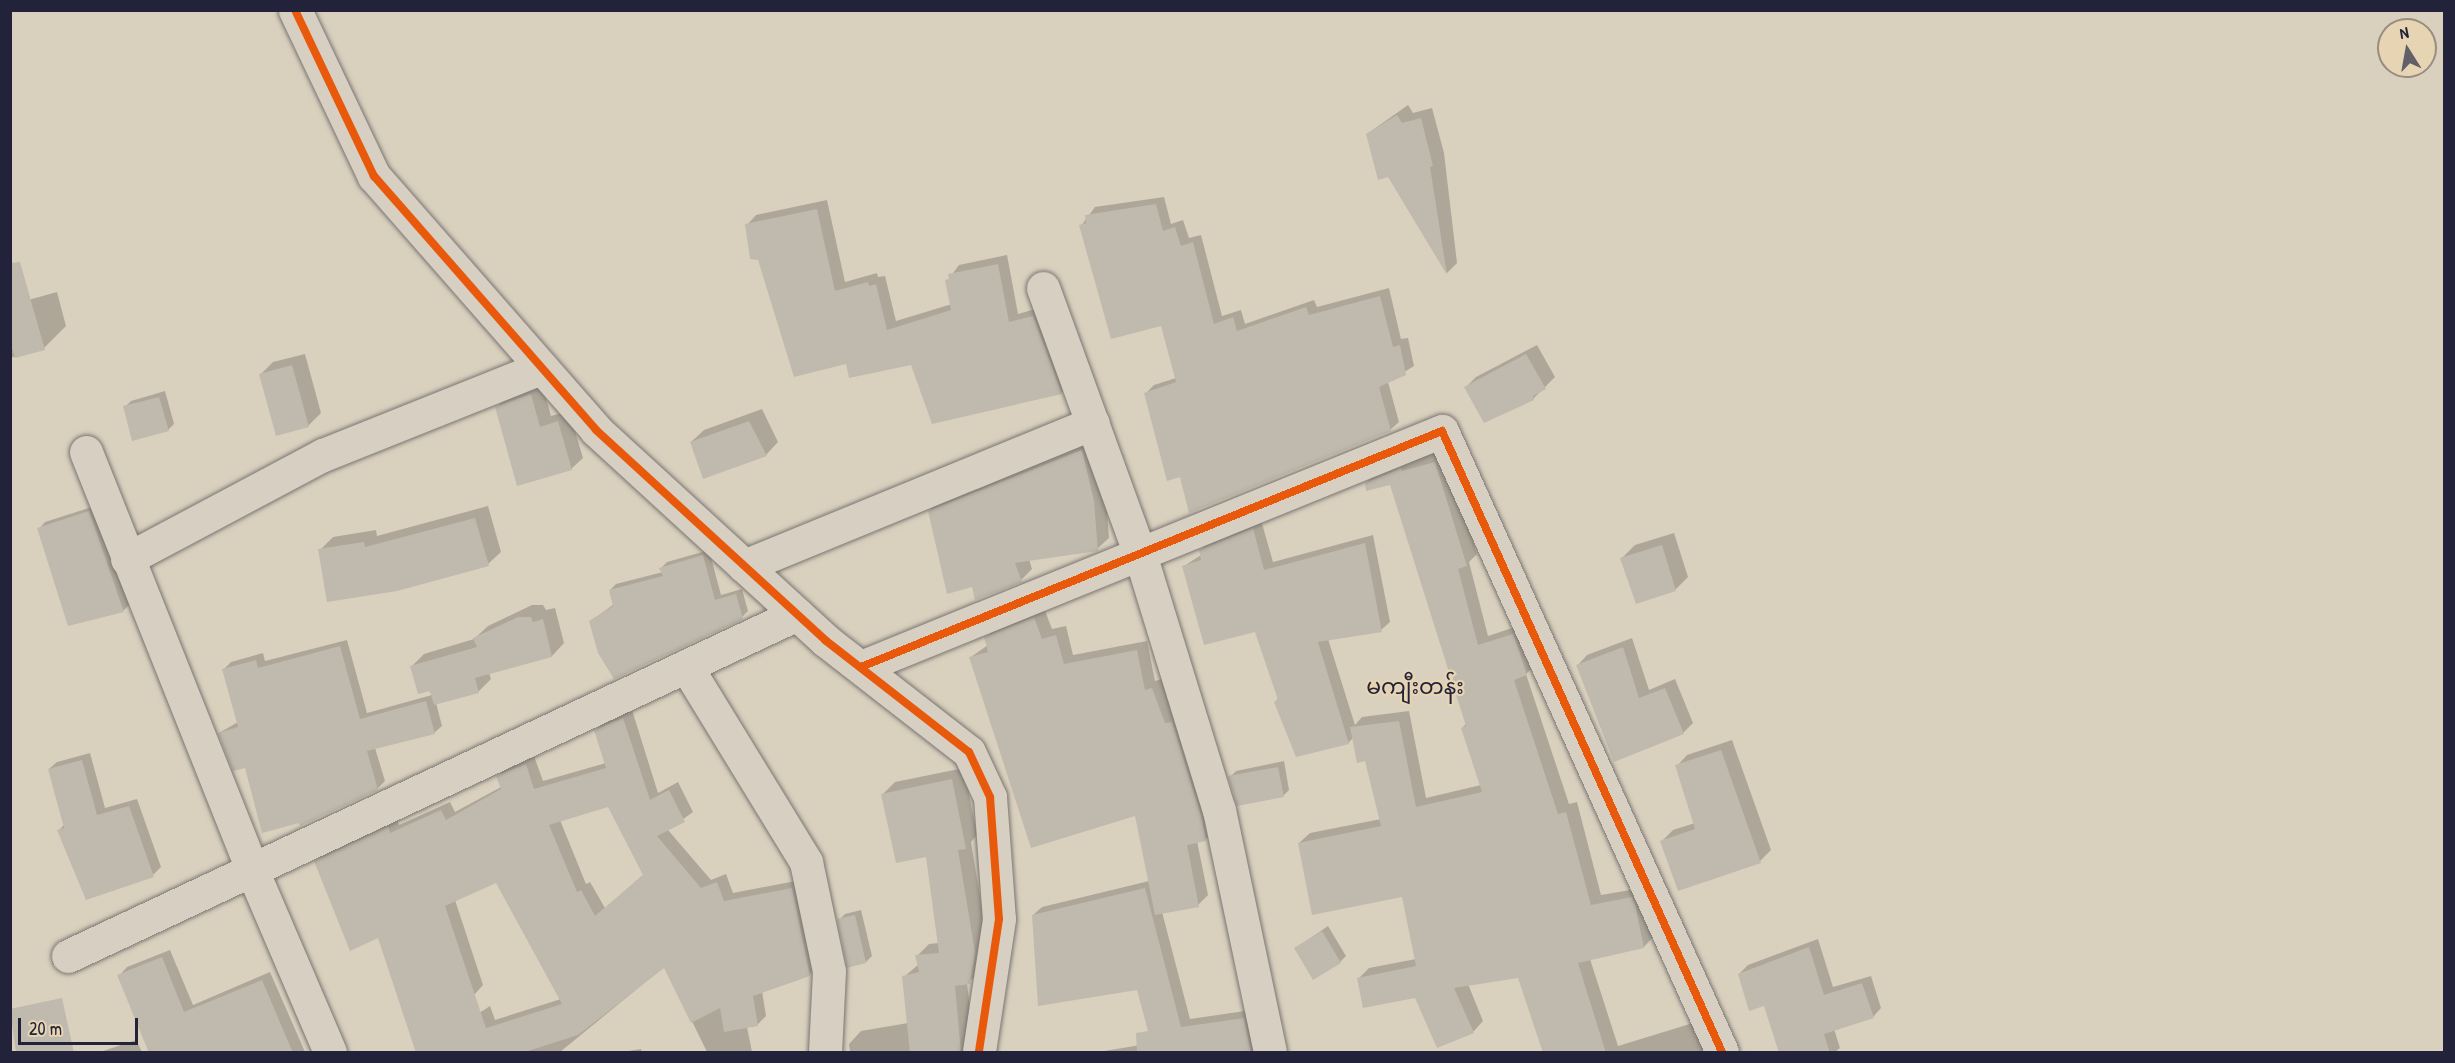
<!DOCTYPE html>
<html>
<head>
<meta charset="utf-8">
<style>
  body { margin:0 }
  #map { position:relative; width:2455px; height:1063px; overflow:hidden; background:#dad0be; font-family:"Patrick Hand","Noto Sans Myanmar",sans-serif }
  div>[style] { position:absolute }
  [style*='--x'] { left:calc(var(--x)*1px); top:calc(var(--y)*1px); width:calc(var(--w)*1px); rotate:calc(var(--a)*1deg) }
  .shadow>* { inset:0; background:#0003 }
  .building>* { inset:0; background:#c0b9ad }
  .roads { filter:drop-shadow(0 0 2px #797572) drop-shadow(0 0 2px #797572) }
  .street>* { height:33px; margin:-16.5px; padding:0 16.5px; transform-origin:16.5px; border-radius:16.5px; background:#d6cfc2 }
  .cycleway>* { height:8px; margin:-4px; padding:0 4px; transform-origin:4px; border-radius:4px; background:#e8590c }
  span { translate:-50% -50%; white-space:nowrap; text-align:center; line-height:1.15; -webkit-text-stroke:4.5px #e6d4b2; paint-order:stroke }
  .quarter-label { font-size:22px; color:#22223b }
  .frame { position:absolute; inset:0; border:12px solid #22223b; pointer-events:none }
  .north { position:absolute; left:2377px; top:18px; width:60px; height:60px; box-sizing:border-box; background:#e6d4b2; border:2px solid #988d82; border-radius:50%; rotate:349deg; font-size:16px; font-weight:700; line-height:24px; text-align:center; color:#22223b }
  .north::after { content:''; display:block; margin:auto; width:21px; height:27px; background:#625f69; clip-path:polygon(50% 0,100% 100%,50% 72%,0 100%) }
  .scale { position:absolute; left:18px; top:1018px; width:120px; height:27px; box-sizing:border-box; border:3px solid #22223b; border-top:0; padding-left:8px; font-size:18px; line-height:21px; white-space:nowrap; color:#22223b; -webkit-text-stroke:4px #e6d4b2; paint-order:stroke }
</style>
</head>
<body>
<div id="map">
  <div class="shadow">
    <div style="clip-path:polygon(1408px 105px,1413px 113px,1432px 108px,1444px 153px,1457px 263px,1447px 273px,1367px 134px)"></div>
    <div style="clip-path:polygon(1164px 197px,1171px 224px,1183px 220px,1189px 238px,1201px 235px,1222px 316px,1241px 310px,1245px 324px,1314px 300px,1317px 307px,1389px 288px,1401px 339px,1408px 338px,1414px 366px,1388px 382px,1399px 422px,1390px 430px,1181px 476px,1145px 394px,1154px 385px,1176px 378px,1162px 324px,1081px 226px,1095px 207px)"></div>
    <div style="clip-path:polygon(827px 200px,845px 282px,877px 273px,878px 277px,885px 276px,896px 321px,952px 304px,947px 281px,959px 265px,1007px 255px,1018px 314px,1042px 307px,1070px 384px,1061px 393px,912px 363px,847px 362px,759px 259px,747px 225px,756px 215px)"></div>
    <div style="clip-path:polygon(57px 292px,66px 326px,44px 348px,10px 358px,10px 305px)"></div>
    <div style="clip-path:polygon(1537px 345px,1555px 377px,1533px 399px,1466px 387px,1476px 377px)"></div>
    <div style="clip-path:polygon(305px 354px,321px 413px,308px 426px,261px 374px,273px 362px)"></div>
    <div style="clip-path:polygon(542px 384px,551px 416px,569px 411px,583px 458px,571px 469px,497px 407px,508px 396px)"></div>
    <div style="clip-path:polygon(165px 391px,174px 424px,168px 430px,125px 407px,131px 401px)"></div>
    <div style="clip-path:polygon(762px 409px,778px 442px,766px 455px,691px 442px,704px 430px)"></div>
    <div style="clip-path:polygon(1094px 439px,1105px 488px,1109px 538px,1097px 549px,1029px 559px,1032px 569px,1021px 580px,973px 585px,929px 511px,941px 500px)"></div>
    <div style="clip-path:polygon(1446px 452px,1477px 554px,1469px 562px,1488px 636px,1524px 624px,1537px 664px,1526px 674px,1569px 804px,1577px 802px,1601px 895px,1642px 888px,1654px 936px,1644px 947px,1590px 959px,1618px 1046px,1693px 1023px,1719px 1052px,1549px 1052px,1519px 976px,1468px 984px,1483px 1021px,1473px 1032px,1416px 996px,1359px 978px,1369px 968px,1416px 959px,1403px 895px,1299px 843px,1310px 833px,1381px 819px,1366px 759px,1354px 737px,1348px 743px,1275px 702px,1279px 698px,1256px 630px,1184px 566px,1201px 555px,1200px 551px,1209px 542px,1261px 520px,1273px 562px,1373px 535px,1390px 622px,1381px 630px,1328px 639px,1355px 725px,1362px 717px,1409px 711px,1426px 798px,1481px 785px,1462px 728px,1467px 723px,1391px 483px,1366px 483px,1377px 472px,1411px 458px)"></div>
    <div style="clip-path:polygon(95px 506px,130px 604px,124px 610px,69px 625px,39px 529px,45px 522px)"></div>
    <div style="clip-path:polygon(488px 506px,501px 552px,488px 564px,320px 550px,333px 537px,376px 530px,377px 536px)"></div>
    <div style="clip-path:polygon(1674px 533px,1688px 577px,1676px 589px,1637px 602px,1622px 558px,1635px 545px)"></div>
    <div style="clip-path:polygon(709px 550px,721px 595px,742px 589px,748px 611px,742px 617px,591px 621px,614px 604px,610px 590px,616px 584px,663px 572px,661px 568px,667px 562px)"></div>
    <div style="clip-path:polygon(532px 605px,543px 605px,546px 610px,555px 608px,564px 643px,552px 656px,489px 673px,491px 679px,478px 692px,436px 703px,442px 726px,434px 733px,375px 748px,385px 781px,377px 789px,246px 766px,219px 733px,238px 722px,224px 669px,231px 662px,263px 653px,265px 661px,347px 640px,367px 713px,432px 695px,412px 666px,424px 654px,474px 639px,488px 626px)"></div>
    <div style="clip-path:polygon(1044px 608px,1052px 629px,1066px 626px,1073px 655px,1147px 641px,1155px 681px,1162px 679px,1216px 829px,1206px 839px,1197px 841px,1208px 895px,1198px 905px,1162px 912px,1190px 1019px,1252px 1010px,1254px 1052px,1098px 1052px,1153px 1043px,1138px 989px,1033px 915px,1042px 907px,1149px 881px,1136px 814px,971px 657px,988px 645px,986px 638px,996px 627px)"></div>
    <div style="clip-path:polygon(1632px 638px,1649px 690px,1675px 679px,1693px 723px,1683px 733px,1578px 665px,1587px 655px)"></div>
    <div style="clip-path:polygon(evenodd,632px 710px,658px 793px,678px 782px,693px 812px,668px 830px,711px 880px,726px 874px,733px 893px,801px 880px,818px 966px,809px 975px,762px 991px,766px 1016px,757px 1025px,747px 1027px,752px 1052px,707px 1052px,665px 966px,560px 1052px,419px 1052px,490px 1006px,495px 1020px,561px 999px,497px 881px,455px 900px,483px 985px,475px 994px,379px 936px,316px 862px,325px 853px,397px 819px,399px 825px,450px 802px,455px 812px,501px 787px,498px 776px,507px 767px,534px 756px,543px 781px,606px 763px,596px 730px,605px 721px,632px 710px,608px 806px,644px 874px,605px 908px,590px 882px,586px 884px,560px 820px,608px 806px)"></div>
    <div style="clip-path:polygon(1732px 740px,1771px 850px,1760px 861px,1662px 841px,1673px 830px,1695px 823px,1677px 766px,1687px 755px)"></div>
    <div style="clip-path:polygon(90px 753px,105px 808px,137px 799px,161px 867px,153px 875px,59px 830px,65px 824px,49px 769px,57px 762px)"></div>
    <div style="clip-path:polygon(1284px 761px,1289px 790px,1283px 796px,1230px 777px,1236px 771px)"></div>
    <div style="clip-path:polygon(964px 768px,977px 835px,971px 842px,987px 939px,982px 971px,967px 983px,975px 1052px,850px 1052px,849px 1044px,861px 1031px,908px 1023px,904px 977px,919px 964px,917px 956px,929px 944px,939px 943px,927px 855px,883px 794px,895px 782px)"></div>
    <div style="clip-path:polygon(861px 910px,872px 956px,866px 962px,839px 920px,845px 914px)"></div>
    <div style="clip-path:polygon(1328px 926px,1346px 956px,1340px 962px,1296px 948px)"></div>
    <div style="clip-path:polygon(1818px 939px,1833px 987px,1871px 976px,1881px 1008px,1873px 1017px,1834px 1029px,1840px 1048px,1835px 1052px,1781px 1052px,1765px 1004px,1739px 974px,1748px 965px)"></div>
    <div style="clip-path:polygon(170px 950px,193px 1005px,270px 972px,305px 1052px,237px 1052px,119px 976px,127px 967px)"></div>
    <div style="clip-path:polygon(136px 1040px,142px 1052px,100px 1052px)"></div>
    <div style="clip-path:polygon(641px 1049px,642px 1052px,622px 1052px)"></div>
  </div>
  <div class="building">
    <div style="clip-path:polygon(1397px 115px,1402px 123px,1421px 118px,1433px 166px,1430px 167px,1447px 275px,1388px 177px,1378px 180px,1366px 134px)"></div>
    <div style="clip-path:polygon(1156px 204px,1163px 231px,1175px 227px,1181px 246px,1193px 242px,1214px 324px,1233px 317px,1237px 331px,1306px 307px,1309px 315px,1380px 296px,1393px 347px,1400px 345px,1406px 375px,1379px 387px,1391px 431px,1189px 513px,1180px 477px,1167px 481px,1144px 393px,1176px 382px,1161px 326px,1111px 339px,1079px 225px,1086px 223px,1085px 215px)"></div>
    <div style="clip-path:polygon(817px 209px,835px 291px,868px 282px,869px 286px,876px 284px,887px 330px,951px 310px,945px 280px,949px 279px,948px 274px,998px 264px,1009px 322px,1033px 316px,1062px 394px,932px 424px,911px 365px,849px 378px,846px 364px,794px 377px,758px 260px,750px 259px,745px 224px)"></div>
    <div style="clip-path:polygon(20px 262px,45px 350px,15px 358px,10px 341px,10px 263px)"></div>
    <div style="clip-path:polygon(1526px 354px,1546px 389px,1533px 396px,1534px 400px,1484px 423px,1464px 387px)"></div>
    <div style="clip-path:polygon(292px 365px,309px 427px,276px 436px,259px 374px)"></div>
    <div style="clip-path:polygon(531px 394px,540px 427px,558px 421px,572px 470px,517px 486px,495px 407px)"></div>
    <div style="clip-path:polygon(159px 397px,169px 431px,132px 441px,123px 406px)"></div>
    <div style="clip-path:polygon(749px 421px,767px 456px,703px 479px,690px 442px)"></div>
    <div style="clip-path:polygon(1082px 450px,1094px 501px,1098px 551px,1015px 563px,1022px 582px,975px 600px,972px 587px,947px 594px,928px 511px)"></div>
    <div style="clip-path:polygon(1435px 462px,1467px 566px,1458px 569px,1478px 645px,1513px 634px,1515px 639px,1527px 675px,1514px 680px,1558px 814px,1566px 812px,1591px 905px,1632px 897px,1635px 904px,1644px 948px,1578px 963px,1606px 1053px,1543px 1053px,1518px 978px,1454px 988px,1474px 1033px,1437px 1048px,1415px 998px,1363px 1008px,1357px 978px,1416px 966px,1402px 897px,1312px 915px,1298px 843px,1381px 826px,1365px 761px,1357px 763px,1350px 727px,1399px 721px,1416px 807px,1482px 792px,1461px 728px,1466px 726px,1390px 485px,1366px 491px,1365px 483px,1401px 468px,1402px 471px)"></div>
    <div style="clip-path:polygon(89px 511px,124px 612px,68px 626px,37px 528px)"></div>
    <div style="clip-path:polygon(475px 518px,489px 566px,397px 591px,327px 602px,318px 549px,364px 542px,365px 547px)"></div>
    <div style="clip-path:polygon(1253px 528px,1264px 570px,1365px 543px,1382px 632px,1318px 642px,1349px 744px,1296px 757px,1274px 702px,1278px 700px,1255px 632px,1204px 645px,1182px 566px,1201px 560px,1199px 550px)"></div>
    <div style="clip-path:polygon(1662px 545px,1676px 591px,1636px 604px,1620px 558px)"></div>
    <div style="clip-path:polygon(703px 555px,715px 600px,736px 594px,743px 619px,614px 679px,598px 653px,589px 621px,613px 606px,609px 590px,663px 576px,659px 568px)"></div>
    <div style="clip-path:polygon(518px 617px,531px 617px,533px 622px,543px 619px,552px 657px,475px 678px,479px 693px,434px 705px,430px 691px,418px 694px,410px 666px,477px 647px,473px 638px)"></div>
    <div style="clip-path:polygon(1034px 617px,1042px 639px,1056px 635px,1064px 664px,1137px 650px,1145px 690px,1152px 688px,1165px 723px,1172px 722px,1201px 815px,1206px 841px,1187px 845px,1199px 907px,1155px 915px,1135px 816px,1031px 848px,969px 657px,988px 652px,984px 637px)"></div>
    <div style="clip-path:polygon(340px 646px,360px 719px,426px 701px,435px 734px,367px 751px,378px 790px,300px 826px,299px 823px,262px 833px,245px 768px,233px 771px,218px 733px,238px 727px,222px 669px,256px 660px,258px 668px)"></div>
    <div style="clip-path:polygon(1623px 647px,1639px 698px,1665px 688px,1684px 734px,1614px 762px,1576px 665px)"></div>
    <div style="clip-path:polygon(evenodd,623px 718px,650px 800px,669px 790px,685px 822px,657px 836px,701px 888px,717px 882px,724px 901px,792px 888px,810px 976px,753px 996px,758px 1026px,724px 1032px,720px 1008px,691px 1023px,664px 968px,578px 1035px,522px 1053px,416px 1053px,378px 938px,350px 951px,314px 861px,388px 826px,390px 833px,441px 810px,446px 820px,501px 789px,496px 776px,526px 764px,534px 789px,606px 768px,594px 730px,623px 718px,608px 807px,643px 875px,595px 916px,581px 890px,577px 892px,549px 825px,608px 807px,623px 718px,496px 883px,562px 1004px,486px 1028px,445px 906px,496px 883px)"></div>
    <div style="clip-path:polygon(1721px 750px,1761px 863px,1678px 891px,1660px 841px,1695px 829px,1675px 765px)"></div>
    <div style="clip-path:polygon(82px 760px,97px 815px,129px 806px,154px 877px,86px 900px,57px 830px,64px 828px,48px 769px)"></div>
    <div style="clip-path:polygon(1278px 767px,1284px 797px,1237px 806px,1228px 776px)"></div>
    <div style="clip-path:polygon(952px 779px,966px 849px,958px 850px,975px 952px,970px 984px,955px 986px,961px 1053px,910px 1053px,902px 976px,919px 972px,915px 955px,939px 953px,926px 857px,896px 863px,881px 794px)"></div>
    <div style="clip-path:polygon(1145px 888px,1181px 1027px,1244px 1018px,1251px 1053px,1137px 1053px,1136px 1033px,1148px 1031px,1137px 990px,1038px 1006px,1032px 915px)"></div>
    <div style="clip-path:polygon(855px 915px,866px 963px,847px 968px,837px 919px)"></div>
    <div style="clip-path:polygon(1322px 931px,1341px 963px,1313px 980px,1294px 948px)"></div>
    <div style="clip-path:polygon(1809px 947px,1824px 995px,1862px 983px,1874px 1018px,1824px 1034px,1830px 1053px,1779px 1053px,1764px 1006px,1749px 1011px,1738px 974px)"></div>
    <div style="clip-path:polygon(162px 957px,184px 1012px,262px 980px,293px 1053px,149px 1053px,117px 975px)"></div>
    <div style="clip-path:polygon(62px 998px,74px 1053px,16px 1053px,10px 1009px)"></div>
  </div>
  <div class="roads">
    <div class="street">
      <div style="--x:295;--y:10;--w:184;--a:64.6"></div>
      <div style="--x:374;--y:176;--w:337;--a:48.8"></div>
      <div style="--x:596;--y:430;--w:311;--a:42.5"></div>
      <div style="--x:825;--y:640;--w:182;--a:37.9"></div>
      <div style="--x:969;--y:752;--w:50;--a:65"></div>
      <div style="--x:990;--y:797;--w:122;--a:85.8"></div>
      <div style="--x:999;--y:919;--w:134;--a:98.6"></div>
      <div style="--x:1043;--y:288;--w:283;--a:70"></div>
      <div style="--x:1140;--y:554;--w:268;--a:72.9"></div>
      <div style="--x:1219;--y:810;--w:247;--a:78.1"></div>
      <div style="--x:86;--y:452;--w:450;--a:68.3"></div>
      <div style="--x:252;--y:870;--w:198;--a:66.8"></div>
      <div style="--x:127;--y:559;--w:222;--a:-28"></div>
      <div style="--x:323;--y:455;--w:235;--a:-21.8"></div>
      <div style="--x:744;--y:566;--w:377;--a:-22.3"></div>
      <div style="--x:686;--y:666;--w:230;--a:58.5"></div>
      <div style="--x:806;--y:862;--w:111;--a:78.1"></div>
      <div style="--x:829;--y:971;--w:81;--a:92.8"></div>
      <div style="--x:861;--y:667;--w:627;--a:-22.11"></div>
      <div style="--x:1442;--y:431;--w:681;--a:65.73"></div>
      <div style="--x:68;--y:956;--w:805;--a:-25.13"></div>
    </div>
  </div>
  <div class="cycleway">
    <div style="--x:295;--y:10;--w:184;--a:64.6"></div>
    <div style="--x:374;--y:176;--w:337;--a:48.8"></div>
    <div style="--x:596;--y:430;--w:311;--a:42.5"></div>
    <div style="--x:825;--y:640;--w:182;--a:37.9"></div>
    <div style="--x:969;--y:752;--w:50;--a:65"></div>
    <div style="--x:990;--y:797;--w:122;--a:85.8"></div>
    <div style="--x:999;--y:919;--w:134;--a:98.6"></div>
    <div style="--x:861;--y:667;--w:627;--a:-22.11"></div>
    <div style="--x:1442;--y:431;--w:681;--a:65.73"></div>
  </div>
  <div class="quarter-label">
    <span style="left:1415px;top:687px">မကျီးတန်း</span>
  </div>
  <div class="frame"></div>
  <div class="north">N</div>
  <div class="scale">20 m</div>
</div>
</body>
</html>
